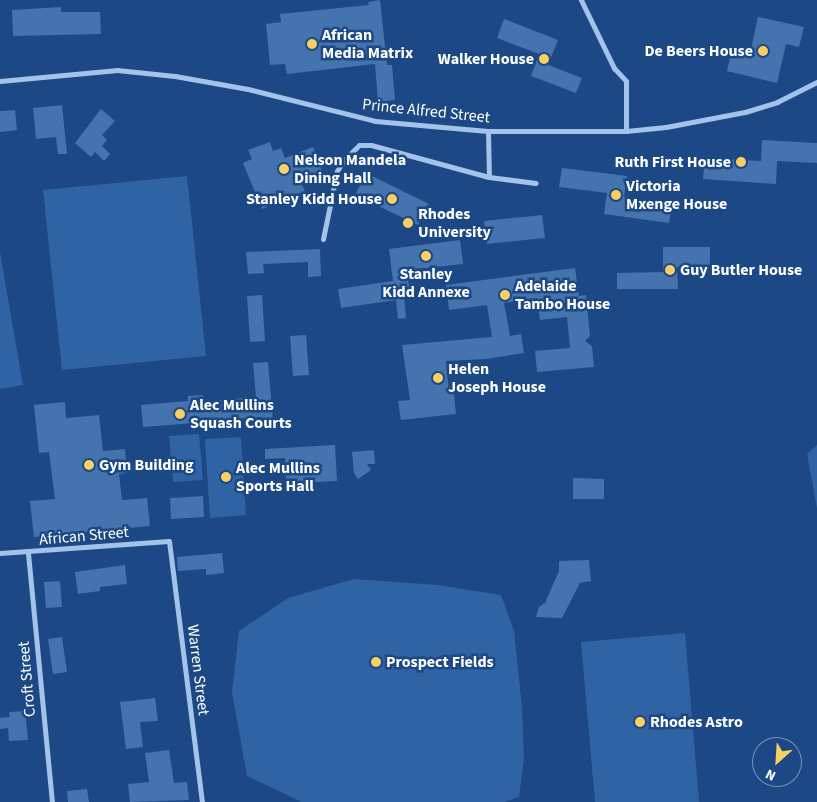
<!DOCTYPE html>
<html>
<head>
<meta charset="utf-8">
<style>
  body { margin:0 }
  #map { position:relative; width:817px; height:802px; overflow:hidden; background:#1c4985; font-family:"Source Sans 3",sans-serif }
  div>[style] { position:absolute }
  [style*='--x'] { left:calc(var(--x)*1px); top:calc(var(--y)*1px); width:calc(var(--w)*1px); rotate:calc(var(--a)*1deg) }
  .green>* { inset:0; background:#3063a3 }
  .building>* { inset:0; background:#4573ae }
  .street>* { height:5px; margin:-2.5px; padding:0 2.5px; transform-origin:2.5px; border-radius:2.5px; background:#a4c3eb }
  .dots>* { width:14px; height:14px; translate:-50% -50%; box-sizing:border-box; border:2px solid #1c4985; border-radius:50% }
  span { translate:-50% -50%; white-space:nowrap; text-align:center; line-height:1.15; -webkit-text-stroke:5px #1c4985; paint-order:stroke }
  .poi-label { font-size:16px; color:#fff; font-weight:700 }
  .left { translate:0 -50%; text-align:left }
  .right { translate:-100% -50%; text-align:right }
  .street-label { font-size:16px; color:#fff }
  .north { position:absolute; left:752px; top:737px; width:50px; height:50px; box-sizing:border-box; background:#1c4985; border:1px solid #7792b6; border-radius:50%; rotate:206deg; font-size:14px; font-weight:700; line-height:20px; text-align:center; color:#fff }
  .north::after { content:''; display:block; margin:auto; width:18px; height:22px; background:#fbd062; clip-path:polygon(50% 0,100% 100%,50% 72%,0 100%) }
</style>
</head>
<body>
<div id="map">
  <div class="green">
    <div style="clip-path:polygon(187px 176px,206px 356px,62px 370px,43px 190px)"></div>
    <div style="clip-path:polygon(0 252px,23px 385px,0 389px)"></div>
    <div style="clip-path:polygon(199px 434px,203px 480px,173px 482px,169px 436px)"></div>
    <div style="clip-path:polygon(241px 437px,246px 515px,210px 518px,205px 439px)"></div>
    <div style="clip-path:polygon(817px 445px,817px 508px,807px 454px)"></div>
    <div style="clip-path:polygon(354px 579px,437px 585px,501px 595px,514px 631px,522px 707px,524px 759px,519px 797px,504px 802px,302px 802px,247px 776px,232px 692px,239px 631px,288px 598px)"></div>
    <div style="clip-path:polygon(685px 633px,699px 802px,595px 802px,581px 642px)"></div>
  </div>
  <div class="building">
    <div style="clip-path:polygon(380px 0,387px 65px,392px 65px,395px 100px,378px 102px,375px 64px,287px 74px,285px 64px,270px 65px,266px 24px,281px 22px,280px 14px,369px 5px,368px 2px)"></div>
    <div style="clip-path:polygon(61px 7px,61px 12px,100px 12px,101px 34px,13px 36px,12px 10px)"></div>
    <div style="clip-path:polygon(758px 17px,804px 27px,799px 47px,786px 44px,777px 83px,727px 71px,732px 49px,750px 53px)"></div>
    <div style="clip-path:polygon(504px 19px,558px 40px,548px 65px,582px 78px,576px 93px,531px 76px,539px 54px,497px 38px)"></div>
    <div style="clip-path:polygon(62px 105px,67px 154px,58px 154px,56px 137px,36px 139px,33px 108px)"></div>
    <div style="clip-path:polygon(101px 109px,115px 121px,102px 135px,107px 140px,102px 146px,110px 154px,104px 161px,95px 152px,91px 157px,75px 143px)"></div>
    <div style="clip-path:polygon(15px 110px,17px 130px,0 132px,0 111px)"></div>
    <div style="clip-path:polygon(762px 140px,817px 143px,817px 163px,777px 161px,776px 184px,703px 179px,705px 158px,761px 161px)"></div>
    <div style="clip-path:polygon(270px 142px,273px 151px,281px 148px,285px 158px,313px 147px,324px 176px,302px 184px,305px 192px,262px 209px,243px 163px,252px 159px,248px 150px)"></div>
    <div style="clip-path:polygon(562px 168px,627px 176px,624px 197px,672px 203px,669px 223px,604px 214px,607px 193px,559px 187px)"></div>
    <div style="clip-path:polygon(366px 173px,429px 204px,418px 225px,355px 195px)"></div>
    <div style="clip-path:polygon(542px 215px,545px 238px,487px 244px,484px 221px)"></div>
    <div style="clip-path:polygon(460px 240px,463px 264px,407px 270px,410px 294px,404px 295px,406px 318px,398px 319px,396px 300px,341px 308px,338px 289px,393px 281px,389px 249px)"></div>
    <div style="clip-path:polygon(663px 247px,710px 247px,710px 267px,677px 267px,678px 289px,617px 289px,617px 273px,663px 272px)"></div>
    <div style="clip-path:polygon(320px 249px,321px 276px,308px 277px,308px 262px,263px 264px,264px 273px,248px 274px,246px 252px)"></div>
    <div style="clip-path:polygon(575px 268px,579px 296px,586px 295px,590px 336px,585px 341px,592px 346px,594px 367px,537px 372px,535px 351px,570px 348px,567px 317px,540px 320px,537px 298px,504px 303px,510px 336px,521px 334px,524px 353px,486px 359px,446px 361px,449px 394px,454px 394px,456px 414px,401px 420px,398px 401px,410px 400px,402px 345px,492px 337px,487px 305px,449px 310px,446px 285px)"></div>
    <div style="clip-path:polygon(262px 295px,265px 341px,250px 342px,247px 296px)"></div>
    <div style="clip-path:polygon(306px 335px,309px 375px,293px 376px,290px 336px)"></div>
    <div style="clip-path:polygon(268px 362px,273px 420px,263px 421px,262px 417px,220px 420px,220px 423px,203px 424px,203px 429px,195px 429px,194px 423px,143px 427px,141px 405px,188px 401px,188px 396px,203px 395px,203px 402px,256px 397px,253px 363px)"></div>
    <div style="clip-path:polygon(65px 402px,66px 418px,99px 415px,103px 451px,125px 449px,127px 473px,119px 474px,122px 500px,147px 498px,150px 526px,34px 537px,30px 501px,55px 499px,49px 452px,39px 453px,34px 405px)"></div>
    <div style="clip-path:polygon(335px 445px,337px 481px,297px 483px,297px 479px,286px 479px,285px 458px,265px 459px,265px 449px)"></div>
    <div style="clip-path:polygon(374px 450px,375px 464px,367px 464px,371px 470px,358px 479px,354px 473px,352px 452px)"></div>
    <div style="clip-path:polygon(573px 478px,604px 479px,604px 499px,573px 499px)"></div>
    <div style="clip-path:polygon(203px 496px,204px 517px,171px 519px,170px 498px)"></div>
    <div style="clip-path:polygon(222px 553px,224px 573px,206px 575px,206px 569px,178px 571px,177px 557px)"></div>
    <div style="clip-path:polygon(589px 560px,591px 581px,580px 583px,562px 618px,536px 617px,539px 607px,545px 603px,559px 571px,559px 561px)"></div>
    <div style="clip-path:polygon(125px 565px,127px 584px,100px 587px,100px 591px,78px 594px,75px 572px)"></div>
    <div style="clip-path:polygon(60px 581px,62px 607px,46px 608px,44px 582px)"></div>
    <div style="clip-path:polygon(62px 637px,67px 672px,53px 674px,48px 639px)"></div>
    <div style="clip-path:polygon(155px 698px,158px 721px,140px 722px,143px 747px,126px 749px,120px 702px)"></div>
    <div style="clip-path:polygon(25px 711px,28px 740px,9px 741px,8px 728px,0 729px,0 718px,10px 717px,9px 712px)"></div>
    <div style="clip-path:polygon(169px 750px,174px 783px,187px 782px,189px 800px,130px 802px,128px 784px,149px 782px,145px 753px)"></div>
    <div style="clip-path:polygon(87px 789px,89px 802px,68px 802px,67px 791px)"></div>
  </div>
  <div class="street">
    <div style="--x:581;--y:0;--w:76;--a:64.1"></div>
    <div style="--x:614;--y:68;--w:18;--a:47"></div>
    <div style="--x:626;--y:81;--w:50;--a:90"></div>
    <div style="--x:0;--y:81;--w:118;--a:-5.4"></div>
    <div style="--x:117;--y:70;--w:58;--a:5.9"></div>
    <div style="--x:175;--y:76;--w:74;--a:10.1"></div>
    <div style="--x:248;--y:89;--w:131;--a:14.1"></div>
    <div style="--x:375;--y:121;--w:113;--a:5.1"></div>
    <div style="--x:488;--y:131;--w:138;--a:0"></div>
    <div style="--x:626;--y:131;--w:40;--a:-5.7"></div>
    <div style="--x:666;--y:127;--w:80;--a:-10.8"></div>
    <div style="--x:745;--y:112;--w:34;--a:-17"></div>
    <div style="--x:777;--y:102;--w:45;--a:-26.6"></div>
    <div style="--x:488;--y:131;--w:46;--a:88.8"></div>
    <div style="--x:489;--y:177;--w:47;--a:7.3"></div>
    <div style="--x:323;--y:239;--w:69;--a:-78.4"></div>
    <div style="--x:337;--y:171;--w:13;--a:-58"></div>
    <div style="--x:344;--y:160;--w:21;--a:-45"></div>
    <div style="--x:359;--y:145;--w:12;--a:0"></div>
    <div style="--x:371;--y:145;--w:122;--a:15.2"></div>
    <div style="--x:0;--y:553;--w:169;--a:-4.1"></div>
    <div style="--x:169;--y:541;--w:263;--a:82.8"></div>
    <div style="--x:28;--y:553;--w:250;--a:84.5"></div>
  </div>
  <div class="dots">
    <div style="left:312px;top:44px;background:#fbd062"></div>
    <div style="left:763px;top:51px;background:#fbd062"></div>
    <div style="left:544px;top:59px;background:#fbd062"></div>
    <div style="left:741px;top:162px;background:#fbd062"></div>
    <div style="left:284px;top:169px;background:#fbd062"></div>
    <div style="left:616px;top:195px;background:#fbd062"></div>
    <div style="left:392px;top:199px;background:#fbd062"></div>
    <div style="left:408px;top:223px;background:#fbd062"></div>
    <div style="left:426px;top:256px;background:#fbd062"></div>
    <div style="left:670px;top:270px;background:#fbd062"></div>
    <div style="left:505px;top:295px;background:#fbd062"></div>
    <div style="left:438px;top:378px;background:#fbd062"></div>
    <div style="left:180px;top:414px;background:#fbd062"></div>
    <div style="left:89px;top:465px;background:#fbd062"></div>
    <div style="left:226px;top:477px;background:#fbd062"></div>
    <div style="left:376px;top:662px;background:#fbd062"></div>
    <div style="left:640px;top:722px;background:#fbd062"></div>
  </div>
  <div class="poi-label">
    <span class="left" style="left:322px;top:44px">African<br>Media Matrix</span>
    <span class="right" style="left:753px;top:51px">De Beers House</span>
    <span class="right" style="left:534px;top:59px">Walker House</span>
    <span class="left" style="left:294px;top:169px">Nelson Mandela<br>Dining Hall</span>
    <span class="right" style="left:731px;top:162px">Ruth First House</span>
    <span class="left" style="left:626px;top:195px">Victoria<br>Mxenge House</span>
    <span class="right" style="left:382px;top:199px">Stanley Kidd House</span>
    <span class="left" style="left:418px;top:223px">Rhodes<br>University</span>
    <span class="left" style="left:680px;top:270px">Guy Butler House</span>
    <span style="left:426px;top:283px">Stanley<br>Kidd Annexe</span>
    <span class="left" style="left:515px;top:295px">Adelaide<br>Tambo House</span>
    <span class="left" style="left:448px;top:378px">Helen<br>Joseph House</span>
    <span class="left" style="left:190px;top:414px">Alec Mullins<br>Squash Courts</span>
    <span class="left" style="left:99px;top:465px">Gym Building</span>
    <span class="left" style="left:236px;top:477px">Alec Mullins<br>Sports Hall</span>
    <span class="left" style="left:386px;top:662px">Prospect Fields</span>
    <span class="left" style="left:650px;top:722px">Rhodes Astro</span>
  </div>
  <div class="street-label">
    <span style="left:426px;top:111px;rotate:6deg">Prince Alfred Street</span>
    <span style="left:84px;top:536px;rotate:-5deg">African Street</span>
    <span style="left:198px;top:670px;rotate:83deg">Warren Street</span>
    <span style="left:27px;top:679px;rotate:-95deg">Croft Street</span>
  </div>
  <div class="north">N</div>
</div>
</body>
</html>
